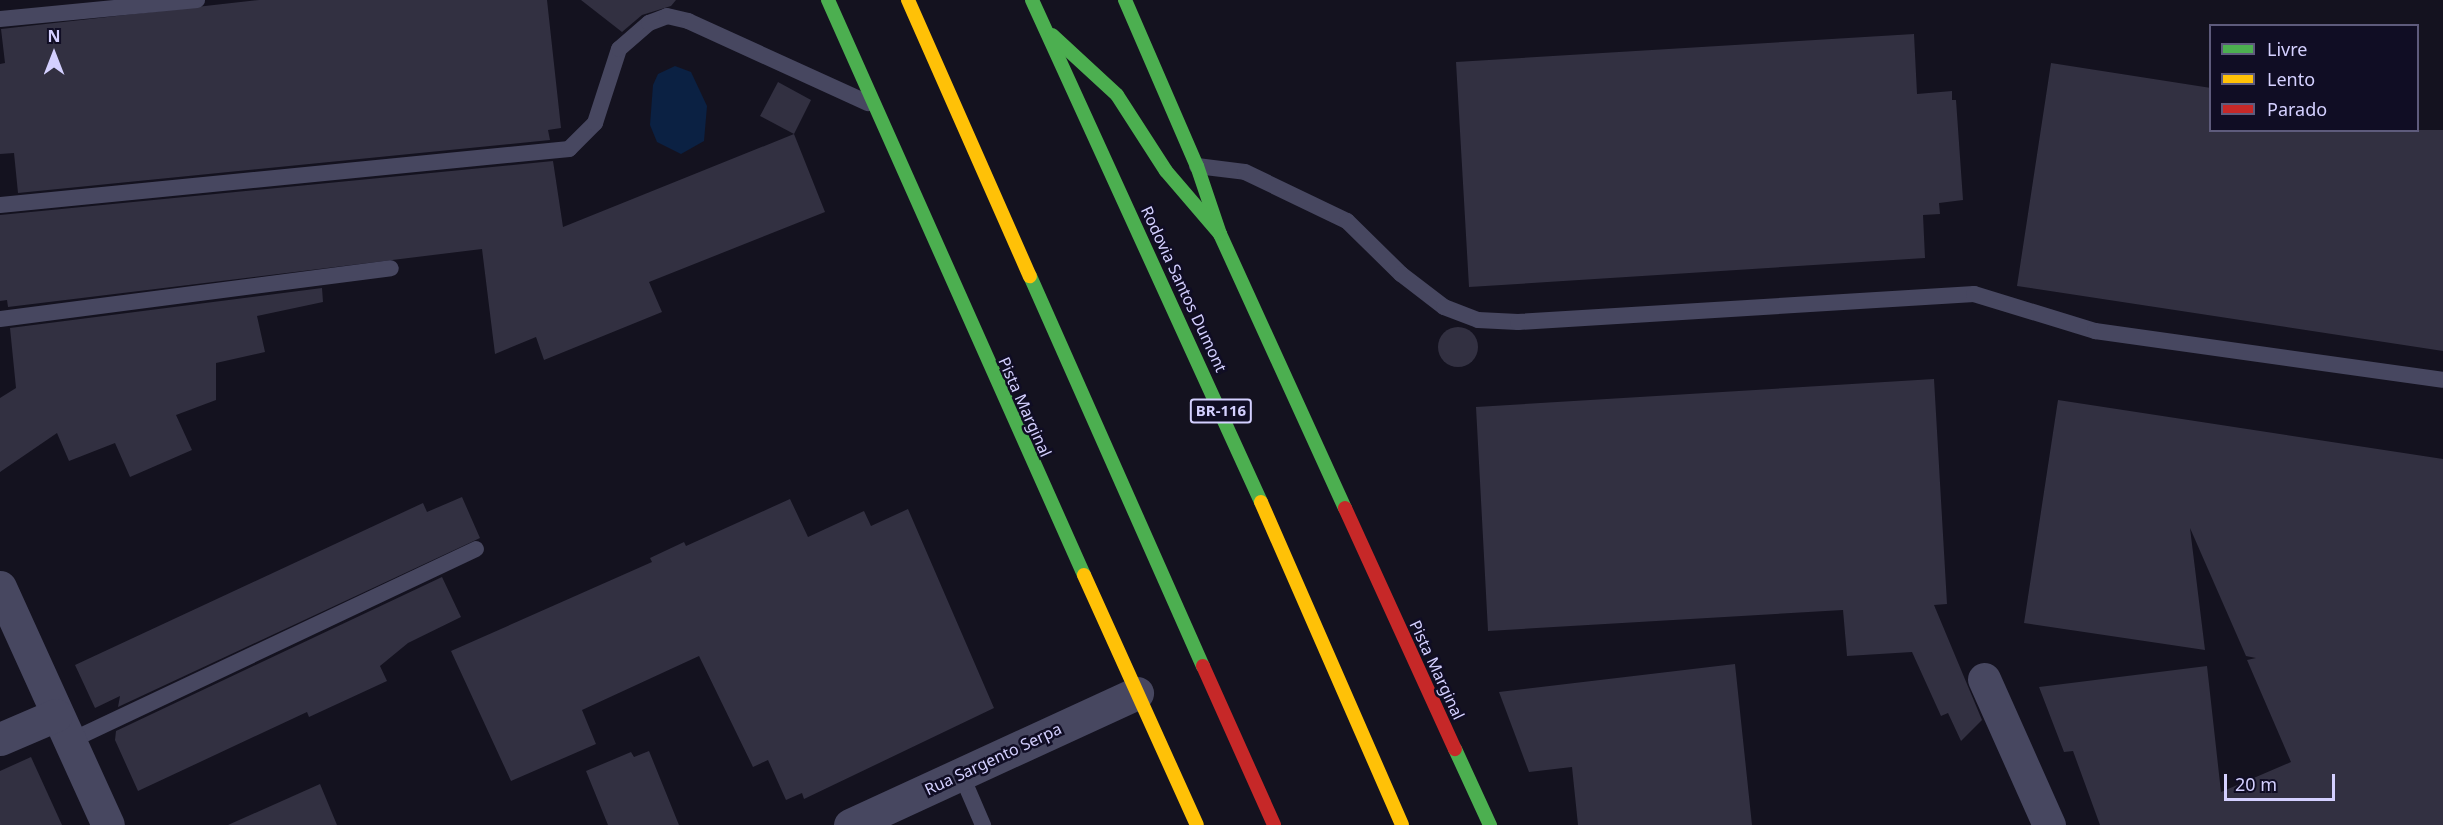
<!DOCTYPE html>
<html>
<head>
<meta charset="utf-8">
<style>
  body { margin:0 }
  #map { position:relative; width:2443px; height:825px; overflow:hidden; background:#14121f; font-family:"Noto Sans",sans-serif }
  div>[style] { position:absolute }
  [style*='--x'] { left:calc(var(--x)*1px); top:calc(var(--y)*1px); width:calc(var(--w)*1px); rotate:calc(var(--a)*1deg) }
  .water>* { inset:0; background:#0b2143 }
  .building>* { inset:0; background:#323041 }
  .round { border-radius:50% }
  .lane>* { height:16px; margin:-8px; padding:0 8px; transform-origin:8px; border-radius:8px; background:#474760 }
  .street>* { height:33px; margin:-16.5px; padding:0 16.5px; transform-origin:16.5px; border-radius:16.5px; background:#474760 }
  .fast>* { height:14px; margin:-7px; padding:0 7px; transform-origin:7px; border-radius:7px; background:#4caf50 }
  .slow>* { height:14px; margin:-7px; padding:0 7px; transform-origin:7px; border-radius:7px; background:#ffc107 }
  .jam>* { height:14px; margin:-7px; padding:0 7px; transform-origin:7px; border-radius:7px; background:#c62828 }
  span { translate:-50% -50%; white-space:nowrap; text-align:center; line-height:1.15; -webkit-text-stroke:5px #100d24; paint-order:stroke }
  .shield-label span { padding:2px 4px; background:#100d24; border:2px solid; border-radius:4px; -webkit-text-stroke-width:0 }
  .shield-label { font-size:15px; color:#d4d0ff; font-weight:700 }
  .street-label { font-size:16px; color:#d4d0ff }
  .legend { position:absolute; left:2209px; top:24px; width:210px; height:108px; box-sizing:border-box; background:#100d24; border:2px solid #5e5b7c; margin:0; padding:8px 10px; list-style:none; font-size:18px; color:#d4d0ff }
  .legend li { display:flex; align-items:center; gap:12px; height:30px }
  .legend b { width:30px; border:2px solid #5e5b7c }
  .north { position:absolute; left:24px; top:24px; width:60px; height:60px; -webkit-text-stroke:4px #100d24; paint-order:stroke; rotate:0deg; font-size:16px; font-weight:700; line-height:24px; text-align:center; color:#d4d0ff }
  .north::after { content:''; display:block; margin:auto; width:21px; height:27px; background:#d4d0ff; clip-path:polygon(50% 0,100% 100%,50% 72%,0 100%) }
  .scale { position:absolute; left:2224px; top:774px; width:111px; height:27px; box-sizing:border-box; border:3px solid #d4d0ff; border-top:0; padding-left:8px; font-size:18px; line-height:21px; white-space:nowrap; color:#d4d0ff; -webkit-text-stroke:4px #100d24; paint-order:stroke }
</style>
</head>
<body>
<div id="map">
  <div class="water">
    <div style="clip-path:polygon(675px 66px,691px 72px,707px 106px,704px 141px,681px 154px,657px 142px,650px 125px,653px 85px,658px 74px)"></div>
  </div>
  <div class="building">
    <div style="clip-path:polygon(259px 0,547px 0,561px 128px,548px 130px,550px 140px,18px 193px,14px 153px,0 154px,0 64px,5px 63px,1px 29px)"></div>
    <div style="clip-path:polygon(581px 0,676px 0,671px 6px,642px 15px,622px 32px)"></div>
    <div style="clip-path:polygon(1914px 34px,1917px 94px,1952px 91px,1952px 100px,1956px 100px,1963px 200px,1939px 203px,1940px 214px,1923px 215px,1925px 258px,1469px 287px,1456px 62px)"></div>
    <div style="clip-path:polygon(2051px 63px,2211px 88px,2211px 130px,2443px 130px,2443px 351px,2017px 286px)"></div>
    <div style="clip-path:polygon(778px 82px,811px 100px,794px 134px,760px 116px)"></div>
    <div style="clip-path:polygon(794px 134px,825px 212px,649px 282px,662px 312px,544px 360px,536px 337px,495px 354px,482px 249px,8px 307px,7px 300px,0 301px,0 215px,553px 161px,563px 227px)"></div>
    <div style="clip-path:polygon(322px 288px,323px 302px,257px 316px,265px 352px,216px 363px,216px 400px,176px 415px,192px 450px,130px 477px,115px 443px,69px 461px,57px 433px,0 472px,0 398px,16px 388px,10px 328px)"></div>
    <div class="round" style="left:1438px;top:327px;width:40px;height:40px"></div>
    <div style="clip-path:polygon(1934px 379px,1947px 604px,1934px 605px,1982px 720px,1961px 741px,1948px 713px,1941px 716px,1912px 652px,1847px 656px,1843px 610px,1488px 631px,1476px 407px)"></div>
    <div style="clip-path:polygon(2058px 400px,2443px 459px,2443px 825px,2100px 825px,2073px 751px,2064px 752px,2039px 687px,2207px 666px,2221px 792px,2291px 762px,2247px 660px,2256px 658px,2246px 656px,2190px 528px,2205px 650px,2024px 623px)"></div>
    <div style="clip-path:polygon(462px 497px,480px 538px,118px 707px,120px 696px,95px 708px,75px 665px,423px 503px,427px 512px)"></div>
    <div style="clip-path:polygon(790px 499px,808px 537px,864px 511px,871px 526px,908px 509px,994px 708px,804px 799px,802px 793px,786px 800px,768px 760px,753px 767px,699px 656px,582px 710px,596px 744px,511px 781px,451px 651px,652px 562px,650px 558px,684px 542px,686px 546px)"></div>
    <div style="clip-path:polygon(442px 577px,461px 617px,408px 643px,380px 666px,387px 681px,309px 717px,307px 712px,138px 791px,115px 740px,116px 731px)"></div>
    <div style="clip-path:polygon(1735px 664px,1752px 825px,1578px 825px,1572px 767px,1529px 772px,1499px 692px)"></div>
    <div style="clip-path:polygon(649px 751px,679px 825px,608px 825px,586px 771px,631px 752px,634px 757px)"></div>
    <div style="clip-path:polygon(31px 757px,62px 825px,0 825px,0 771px)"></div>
    <div style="clip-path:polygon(320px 784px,337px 825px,228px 825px)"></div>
  </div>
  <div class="lane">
    <div style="--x:0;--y:19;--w:198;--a:-5.5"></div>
    <div style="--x:1197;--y:166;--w:48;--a:7.1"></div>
    <div style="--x:1245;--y:172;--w:113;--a:25.7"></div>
    <div style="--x:1347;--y:221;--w:76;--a:44.5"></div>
    <div style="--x:1401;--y:274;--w:54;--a:37.5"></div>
    <div style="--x:1444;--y:307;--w:36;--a:21"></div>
    <div style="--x:1478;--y:320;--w:40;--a:2.9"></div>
    <div style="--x:1518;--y:322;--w:457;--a:-3.5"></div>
    <div style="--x:1974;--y:294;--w:127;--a:17"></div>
    <div style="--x:2095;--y:331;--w:351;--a:8"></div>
    <div style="--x:0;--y:205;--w:572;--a:-5.62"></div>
    <div style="--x:569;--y:149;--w:37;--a:-45"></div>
    <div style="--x:595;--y:123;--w:78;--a:-72"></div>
    <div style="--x:619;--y:49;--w:40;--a:-41"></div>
    <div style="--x:649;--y:23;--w:19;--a:-21"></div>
    <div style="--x:667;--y:16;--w:22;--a:13"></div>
    <div style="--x:688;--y:21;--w:198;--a:24.5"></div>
    <div style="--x:0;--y:319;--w:394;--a:-7.4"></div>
    <div style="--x:70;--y:741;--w:449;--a:-25.3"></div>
    <div style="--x:961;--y:774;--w:56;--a:66.7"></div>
  </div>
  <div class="street">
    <div style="--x:0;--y:587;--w:261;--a:65.6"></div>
    <div style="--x:1984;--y:679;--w:160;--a:66"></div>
    <div style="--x:0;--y:739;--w:61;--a:-23.2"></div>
    <div style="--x:850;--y:825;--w:316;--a:-24.7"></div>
  </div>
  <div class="fast">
    <div style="--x:828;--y:0;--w:629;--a:66"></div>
    <div style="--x:1032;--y:0;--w:552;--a:65.48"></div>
    <div style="--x:1125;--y:0;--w:181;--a:66.6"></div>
    <div style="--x:1197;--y:166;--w:72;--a:71.3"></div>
    <div style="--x:1220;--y:234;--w:301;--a:65.5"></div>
    <div style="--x:1052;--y:35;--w:88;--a:42.7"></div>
    <div style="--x:1117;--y:95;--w:90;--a:57.2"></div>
    <div style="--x:1166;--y:171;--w:83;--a:49.4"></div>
    <div style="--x:1030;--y:276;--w:427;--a:66.1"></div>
    <div style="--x:1455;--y:749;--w:84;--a:65.3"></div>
  </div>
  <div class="slow">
    <div style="--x:908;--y:0;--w:302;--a:66.2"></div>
    <div style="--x:1261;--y:502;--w:352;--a:66.4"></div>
    <div style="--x:1084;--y:575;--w:274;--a:65.7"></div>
  </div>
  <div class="jam">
    <div style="--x:1345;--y:508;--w:265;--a:65.5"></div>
    <div style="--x:1203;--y:666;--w:174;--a:65.9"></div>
  </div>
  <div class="shield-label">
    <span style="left:1221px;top:411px">BR-116</span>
  </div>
  <div class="street-label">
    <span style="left:1184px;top:289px;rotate:65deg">Rodovia Santos Dumont</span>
    <span style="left:1025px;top:407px;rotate:66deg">Pista Marginal</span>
    <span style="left:1437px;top:670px;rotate:65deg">Pista Marginal</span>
    <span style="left:993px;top:759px;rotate:-25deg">Rua Sargento Serpa</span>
  </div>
  <ul class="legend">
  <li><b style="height:8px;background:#4caf50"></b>Livre</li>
  <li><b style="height:8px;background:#ffc107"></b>Lento</li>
  <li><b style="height:8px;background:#c62828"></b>Parado</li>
  </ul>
  <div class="north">N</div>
  <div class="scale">20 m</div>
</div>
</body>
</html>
